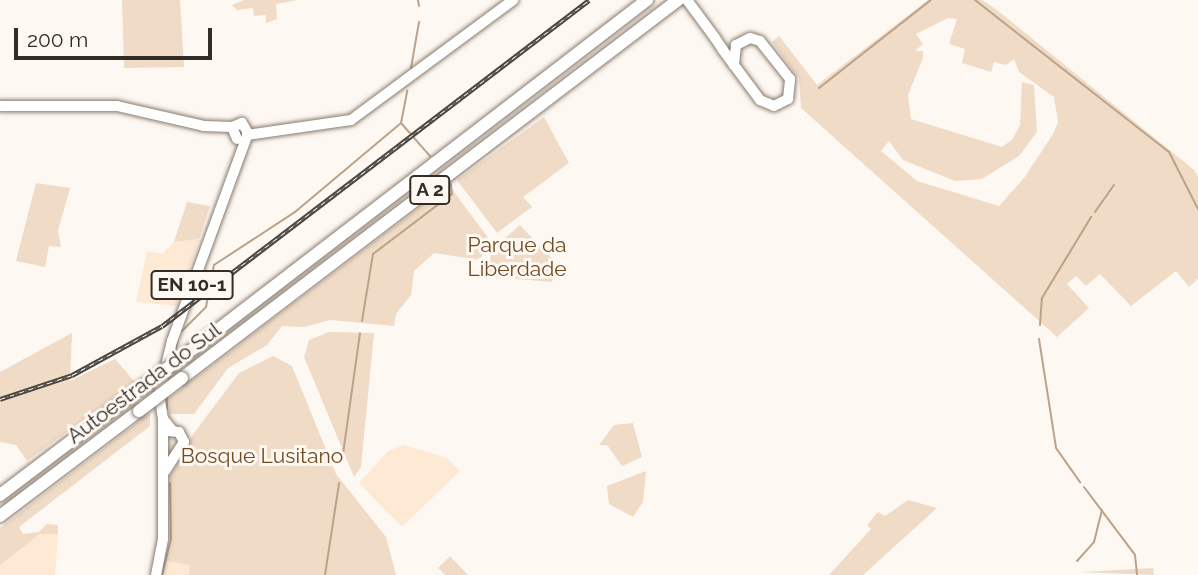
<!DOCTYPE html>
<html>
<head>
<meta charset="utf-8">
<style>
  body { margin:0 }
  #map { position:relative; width:1198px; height:575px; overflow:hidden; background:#fef8f2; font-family:Raleway,sans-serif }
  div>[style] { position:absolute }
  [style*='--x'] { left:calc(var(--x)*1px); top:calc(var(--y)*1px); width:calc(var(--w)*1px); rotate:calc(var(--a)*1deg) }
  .built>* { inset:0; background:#fde9d4 }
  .green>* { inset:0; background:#efdbc6 }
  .stream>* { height:2px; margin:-1px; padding:0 1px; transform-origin:1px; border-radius:1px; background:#bba289 }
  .roads { filter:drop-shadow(0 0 2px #887b6e) drop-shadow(0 0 2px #887b6e) }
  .secondary>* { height:10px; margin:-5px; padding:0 5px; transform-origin:5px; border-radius:5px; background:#fff }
  .primary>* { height:10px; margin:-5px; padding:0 5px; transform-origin:5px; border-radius:5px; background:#fff }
  .motorway>* { height:12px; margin:-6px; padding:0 6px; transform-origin:6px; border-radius:6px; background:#fff }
  .rail>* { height:4.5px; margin-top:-2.25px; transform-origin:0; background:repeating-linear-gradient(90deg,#fef8f2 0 5px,#4a453f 0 10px); box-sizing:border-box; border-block:2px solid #4a453f }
  .bridges { filter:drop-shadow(0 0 2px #887b6e) drop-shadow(0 0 2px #887b6e) }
  .motorway-bridge>* { height:12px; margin:-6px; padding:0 6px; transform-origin:6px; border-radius:6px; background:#fff }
  span { translate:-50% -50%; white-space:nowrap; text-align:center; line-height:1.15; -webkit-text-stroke:6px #fef8f2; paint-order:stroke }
  .shield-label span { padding:2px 5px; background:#fef8f2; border:2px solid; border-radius:5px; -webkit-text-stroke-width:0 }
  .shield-label { font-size:19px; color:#312c26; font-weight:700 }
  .park-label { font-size:21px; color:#704b21 }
  .street-label { font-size:21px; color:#312c26 }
  .scale { position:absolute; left:14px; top:28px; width:198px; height:32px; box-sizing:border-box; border:4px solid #312c26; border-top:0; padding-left:9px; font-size:21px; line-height:24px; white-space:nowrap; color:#312c26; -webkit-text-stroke:5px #fef8f2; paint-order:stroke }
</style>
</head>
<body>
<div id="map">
  <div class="built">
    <div style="clip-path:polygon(199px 239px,177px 306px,136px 302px,147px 251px,162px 254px,174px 242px)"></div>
    <div style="clip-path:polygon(404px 445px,447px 458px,460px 471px,402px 527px,359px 483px,388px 451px)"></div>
    <div style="clip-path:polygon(40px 534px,58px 534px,55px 575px,0 575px,0 565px)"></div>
    <div style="clip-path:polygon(167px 561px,191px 565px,189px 575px,164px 575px)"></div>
  </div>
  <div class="green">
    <div style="clip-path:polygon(122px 0,180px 0,184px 67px,124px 68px)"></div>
    <div style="clip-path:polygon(244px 0,298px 0,276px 4px,277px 19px,266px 23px,266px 15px,254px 16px,253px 8px,237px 10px,232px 5px)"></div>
    <div style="clip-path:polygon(evenodd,928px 0,982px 0,997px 10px,1193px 169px,1198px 176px,1198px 279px,1189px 287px,1176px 271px,1131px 306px,1100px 274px,1086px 286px,1076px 276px,1067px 284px,1089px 308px,1057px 337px,801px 108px,799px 79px,772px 42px,779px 36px,817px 85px,928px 0,948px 18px,957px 19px,949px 44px,965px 49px,962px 63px,991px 72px,994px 62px,1006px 65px,1014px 59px,1019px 72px,1054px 97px,1058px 122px,1053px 134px,1024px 178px,999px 206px,917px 181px,881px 151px,889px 141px,903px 160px,955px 181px,982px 179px,1019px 156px,1037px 132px,1034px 85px,1022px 82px,1020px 125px,1012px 140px,1002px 147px,911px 119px,908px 95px,923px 58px,923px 51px,915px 51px,923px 44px,916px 34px,948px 18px)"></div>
    <div style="clip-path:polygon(544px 117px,569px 163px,523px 197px,532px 207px,497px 233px,457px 180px)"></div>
    <div style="clip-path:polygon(36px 183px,70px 188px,58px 231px,61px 247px,49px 246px,45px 267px,16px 261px)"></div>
    <div style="clip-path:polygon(449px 185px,489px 239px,480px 260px,434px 253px,414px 271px,411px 295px,396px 314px,394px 326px,330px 320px,304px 327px,282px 326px,267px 345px,228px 368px,194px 414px,169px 414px,168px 399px)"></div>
    <div style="clip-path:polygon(187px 202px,210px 206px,199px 239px,174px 242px)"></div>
    <div style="clip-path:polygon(520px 225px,556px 263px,552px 282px,481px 276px,496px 246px)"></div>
    <div style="clip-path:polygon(329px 332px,374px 333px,361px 467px,354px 477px,304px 357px,309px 340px)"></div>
    <div style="clip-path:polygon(72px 333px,70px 381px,115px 359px,135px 382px,27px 461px,16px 445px,0 442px,0 372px)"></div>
    <div style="clip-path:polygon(273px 356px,292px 366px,336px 474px,386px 537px,396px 575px,189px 575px,190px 565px,167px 561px,172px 539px,170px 476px,194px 433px,239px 373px)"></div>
    <div style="clip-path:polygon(150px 413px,150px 426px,19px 527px,23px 534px,39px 532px,47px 524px,58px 525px,58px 534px,40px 534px,0 565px,0 528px)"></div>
    <div style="clip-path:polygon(633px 423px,642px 457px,622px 466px,607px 445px,599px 445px,614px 425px)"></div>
    <div style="clip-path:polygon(646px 471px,643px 502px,633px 517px,609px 504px,607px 486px)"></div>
    <div style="clip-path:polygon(908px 500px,937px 508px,863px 575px,829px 575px,871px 529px,867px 525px,878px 512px,885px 516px)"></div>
    <div style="clip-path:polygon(450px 556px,468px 575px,445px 575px,438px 568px)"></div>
    <div style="clip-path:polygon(1153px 568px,1154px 575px,1081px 572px)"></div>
  </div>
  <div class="stream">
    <div style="--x:418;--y:0;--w:6;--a:81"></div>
    <div style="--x:975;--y:0;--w:246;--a:38.1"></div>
    <div style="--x:1169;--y:152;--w:64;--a:63"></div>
    <div style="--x:411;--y:68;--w:47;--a:-80.1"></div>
    <div style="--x:819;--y:88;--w:142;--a:-38.2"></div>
    <div style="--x:401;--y:123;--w:44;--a:48.7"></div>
    <div style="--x:1095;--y:212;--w:33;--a:-55"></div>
    <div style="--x:362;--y:321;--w:68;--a:-80.7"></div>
    <div style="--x:373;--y:254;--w:99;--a:-37.2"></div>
    <div style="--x:452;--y:194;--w:10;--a:-96"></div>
    <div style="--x:1040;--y:325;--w:27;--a:-86"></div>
    <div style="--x:1042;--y:298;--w:95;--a:-58.8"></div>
    <div style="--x:182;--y:331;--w:34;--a:-45"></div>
    <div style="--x:206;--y:307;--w:43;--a:-79.2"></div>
    <div style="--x:214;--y:265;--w:97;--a:-33.2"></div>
    <div style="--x:295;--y:212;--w:138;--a:-40"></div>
    <div style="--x:401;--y:123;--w:33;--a:-79"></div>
    <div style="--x:1039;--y:339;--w:110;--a:81.1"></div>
    <div style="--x:1056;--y:448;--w:42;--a:54.8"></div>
    <div style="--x:175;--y:354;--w:12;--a:-81"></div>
    <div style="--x:167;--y:397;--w:12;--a:90"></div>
    <div style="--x:343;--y:454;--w:122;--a:-82"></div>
    <div style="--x:1084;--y:487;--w:85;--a:53.1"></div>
    <div style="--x:1135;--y:555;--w:20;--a:84"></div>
    <div style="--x:1077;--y:561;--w:25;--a:-48"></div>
    <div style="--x:1094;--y:542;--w:33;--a:-76"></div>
    <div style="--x:162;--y:575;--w:37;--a:-76"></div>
    <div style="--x:171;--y:539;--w:56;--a:-91"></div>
    <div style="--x:325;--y:575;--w:93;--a:-81.3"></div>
  </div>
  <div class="roads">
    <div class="secondary">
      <div style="--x:687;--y:0;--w:47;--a:53.6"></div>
      <div style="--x:715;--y:38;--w:14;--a:56"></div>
      <div style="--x:723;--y:50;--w:19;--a:54"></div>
      <div style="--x:734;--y:65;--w:44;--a:53.4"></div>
      <div style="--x:760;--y:100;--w:15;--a:23"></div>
      <div style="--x:774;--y:106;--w:16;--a:-27"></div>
      <div style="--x:788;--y:99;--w:20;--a:-84"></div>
      <div style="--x:790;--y:79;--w:48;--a:-128.3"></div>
      <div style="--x:760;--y:41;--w:10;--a:-163"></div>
      <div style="--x:750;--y:38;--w:16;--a:153"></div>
      <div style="--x:736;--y:45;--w:20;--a:96"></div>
      <div style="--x:0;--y:106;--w:117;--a:0"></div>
      <div style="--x:117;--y:106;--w:89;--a:12.9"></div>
      <div style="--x:204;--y:126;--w:28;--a:2"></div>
      <div style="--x:247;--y:135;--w:105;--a:-8.2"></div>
      <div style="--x:351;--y:120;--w:202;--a:-36.5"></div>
    </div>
    <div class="primary">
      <div style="--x:172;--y:430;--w:14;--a:-129"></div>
      <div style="--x:163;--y:419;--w:25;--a:-99"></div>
      <div style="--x:159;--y:394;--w:55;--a:-76.2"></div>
      <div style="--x:172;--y:341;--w:221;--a:-69.9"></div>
      <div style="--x:248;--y:133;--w:12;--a:-121"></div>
      <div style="--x:242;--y:123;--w:11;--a:158"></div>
      <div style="--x:232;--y:127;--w:13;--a:67"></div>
      <div style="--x:165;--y:471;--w:35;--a:-57"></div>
      <div style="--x:184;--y:442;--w:11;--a:-117"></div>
      <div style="--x:179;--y:432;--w:11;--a:-175"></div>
      <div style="--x:156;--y:575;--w:37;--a:-79"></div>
      <div style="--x:163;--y:539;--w:120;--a:-90"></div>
    </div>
    <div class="motorway">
      <div style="--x:185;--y:355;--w:583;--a:-37.54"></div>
      <div style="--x:182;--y:378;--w:624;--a:-37.31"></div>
      <div style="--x:0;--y:495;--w:177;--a:-37.2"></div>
      <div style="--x:0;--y:516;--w:174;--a:-37.1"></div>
    </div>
  </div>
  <div class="rail">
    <div style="--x:0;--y:399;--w:76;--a:-18.4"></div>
    <div style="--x:72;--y:375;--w:102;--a:-28.6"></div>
    <div style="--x:162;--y:326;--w:537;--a:-37.36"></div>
  </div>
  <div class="bridges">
    <div class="motorway-bridge">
      <div style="--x:141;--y:388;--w:55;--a:-36.9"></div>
      <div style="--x:139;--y:411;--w:54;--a:-37.5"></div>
    </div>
  </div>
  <div class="shield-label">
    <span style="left:430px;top:190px">A 2</span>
    <span style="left:192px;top:285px">EN 10-1</span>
  </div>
  <div class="park-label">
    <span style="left:517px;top:257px">Parque da<br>Liberdade</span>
    <span style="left:262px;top:456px">Bosque Lusitano</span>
  </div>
  <div class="street-label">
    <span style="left:144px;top:383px;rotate:-37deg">Autoestrada do Sul</span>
  </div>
  <div class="scale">200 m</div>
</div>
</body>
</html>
